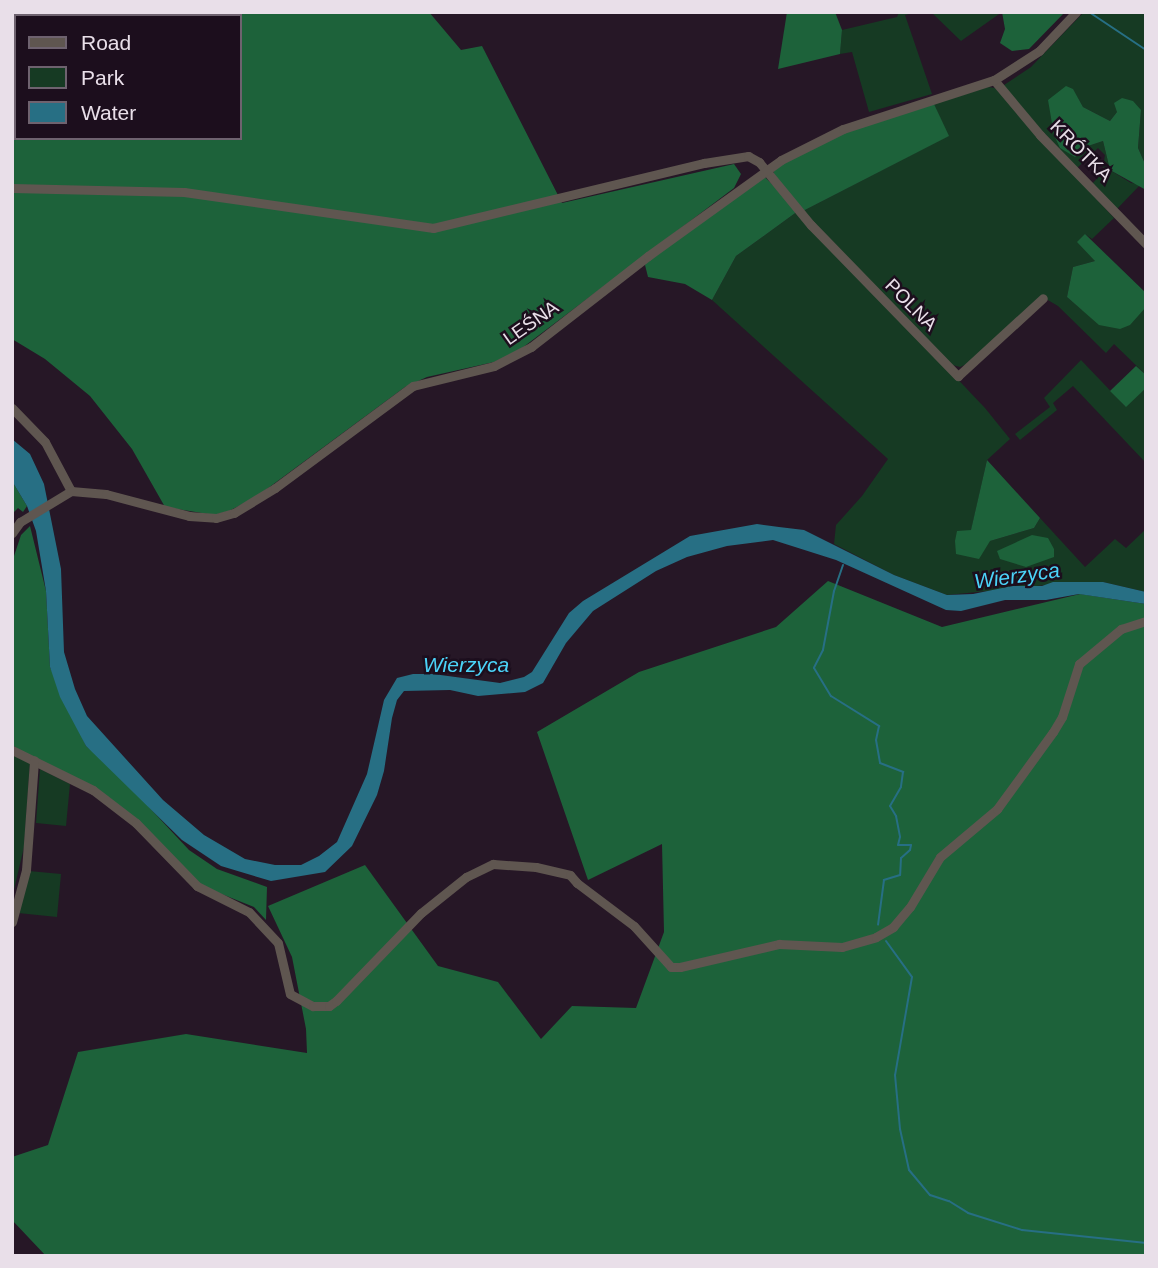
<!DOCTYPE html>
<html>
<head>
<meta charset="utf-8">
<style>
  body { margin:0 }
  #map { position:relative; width:1158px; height:1268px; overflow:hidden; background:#261726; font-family:Arial,sans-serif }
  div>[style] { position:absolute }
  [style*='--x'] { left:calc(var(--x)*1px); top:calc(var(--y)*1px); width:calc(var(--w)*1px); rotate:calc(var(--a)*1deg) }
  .green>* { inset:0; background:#163a23 }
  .forest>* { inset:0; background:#1d623a }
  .water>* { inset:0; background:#276f84 }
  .stream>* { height:2px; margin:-1px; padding:0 1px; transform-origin:1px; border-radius:1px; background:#276f84 }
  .minor>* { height:9px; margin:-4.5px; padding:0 4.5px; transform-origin:4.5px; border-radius:4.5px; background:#5f5650 }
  span { translate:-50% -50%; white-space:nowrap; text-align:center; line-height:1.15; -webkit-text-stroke:5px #1c0e1d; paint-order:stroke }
  .street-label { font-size:19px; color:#e9dfe9 }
  .water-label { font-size:21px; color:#4bd3f8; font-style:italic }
  .frame { position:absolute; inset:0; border:14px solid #e9dfe9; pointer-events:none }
  .legend { position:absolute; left:14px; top:14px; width:228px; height:126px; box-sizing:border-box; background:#1c0e1d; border:2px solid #6e626f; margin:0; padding:9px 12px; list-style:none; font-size:21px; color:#e9dfe9 }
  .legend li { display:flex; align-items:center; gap:14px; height:35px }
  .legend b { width:35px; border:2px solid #6e626f }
</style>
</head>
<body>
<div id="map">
  <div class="green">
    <div style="clip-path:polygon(899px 12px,918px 12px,905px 15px,932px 94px,869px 112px,852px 52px,840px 54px,842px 30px,897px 17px)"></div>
    <div style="clip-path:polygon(931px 12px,1002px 12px,961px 41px)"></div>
    <div style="clip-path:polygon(1084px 12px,1146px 12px,1146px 166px,1138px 148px,1141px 110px,1117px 112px,1110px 121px,1083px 107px,1073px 90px,1085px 147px,1103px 141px,1110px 170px,1131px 183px,1141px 184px,1116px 210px,1092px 184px,1102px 173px,1105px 155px,1098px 148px,1077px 168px,1001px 87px,1031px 67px)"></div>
    <div style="clip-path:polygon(988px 87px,995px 88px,1114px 218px,1092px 239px,1085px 234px,1095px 261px,1073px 267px,1067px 297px,1082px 310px,1146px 307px,1146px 375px,1114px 344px,1106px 353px,1058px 306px,1041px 296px,969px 363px,960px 367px,949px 364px,803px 211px,948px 136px,934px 104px)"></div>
    <div style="clip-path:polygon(798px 211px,985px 408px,1010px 439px,987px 460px,971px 531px,990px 541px,1034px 528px,1040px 518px,1085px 567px,1115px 539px,1126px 548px,1146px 529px,1146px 592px,1103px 582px,1077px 582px,947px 595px,894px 575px,834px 544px,836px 525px,862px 496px,888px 459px,712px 300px,736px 256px)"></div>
    <div style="clip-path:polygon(1081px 360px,1125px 406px,1146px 388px,1146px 463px,1073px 386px,1053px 403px,1057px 410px,1020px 440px,1015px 434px,1050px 407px,1044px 398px)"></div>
    <div style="clip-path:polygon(12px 753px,30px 762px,24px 847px,12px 898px)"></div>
    <div style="clip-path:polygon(40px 769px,70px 784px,66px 826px,36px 823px)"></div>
    <div style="clip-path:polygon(29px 871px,61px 874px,57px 917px,18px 913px)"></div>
  </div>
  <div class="forest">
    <div style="clip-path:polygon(evenodd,12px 12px,429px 12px,461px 50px,482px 46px,562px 203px,734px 164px,741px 174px,734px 188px,518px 351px,494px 362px,427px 377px,405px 387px,256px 497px,229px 511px,214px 515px,165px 507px,132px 449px,90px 396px,45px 359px,12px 339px,12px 12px,16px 16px,240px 16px,240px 138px,16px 138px,16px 16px)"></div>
    <div style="clip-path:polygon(787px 12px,835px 12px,842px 30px,840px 54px,778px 69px)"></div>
    <div style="clip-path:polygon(1002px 12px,1065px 12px,1029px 49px,1012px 51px,1000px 43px,1005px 29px)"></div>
    <div style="clip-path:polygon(1066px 86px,1073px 89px,1083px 107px,1110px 121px,1117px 112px,1114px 103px,1122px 98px,1133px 101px,1141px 110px,1138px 148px,1146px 166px,1146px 190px,1110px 170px,1103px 141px,1085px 147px,1075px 157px,1060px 148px,1054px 135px,1048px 100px)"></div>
    <div style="clip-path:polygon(934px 104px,949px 136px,803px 211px,773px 176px,774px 169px,786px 160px,838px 133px)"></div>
    <div style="clip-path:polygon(763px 175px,798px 211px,736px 256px,712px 300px,685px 284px,648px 277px,645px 265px,649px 258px)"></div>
    <div style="clip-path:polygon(1085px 234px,1146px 293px,1146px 307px,1130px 325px,1120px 329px,1099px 325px,1067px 297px,1073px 267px,1095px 261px,1077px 242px)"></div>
    <div style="clip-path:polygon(1136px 366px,1146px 375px,1146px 388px,1126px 407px,1110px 391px)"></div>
    <div style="clip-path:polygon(987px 460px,1040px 518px,1034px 528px,990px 541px,979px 559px,956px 554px,955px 541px,957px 531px,971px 530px)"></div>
    <div style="clip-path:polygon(12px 481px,27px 506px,23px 512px,18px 508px,12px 514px)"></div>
    <div style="clip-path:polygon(30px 526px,46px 591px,50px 667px,86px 746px,116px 772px,189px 850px,217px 869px,267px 887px,266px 920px,254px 907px,204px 887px,110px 798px,38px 762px,12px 745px,12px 562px,21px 535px)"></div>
    <div style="clip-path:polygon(1032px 535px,1048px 538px,1054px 549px,1054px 557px,1026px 567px,1000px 559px,997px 551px)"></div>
    <div style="clip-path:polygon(828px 581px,942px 627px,1080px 594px,1146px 604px,1146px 1256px,46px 1256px,12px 1220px,12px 1157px,48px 1145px,78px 1052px,186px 1034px,307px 1053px,306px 1029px,292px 957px,268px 906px,365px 865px,438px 966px,498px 982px,541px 1039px,572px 1006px,636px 1008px,664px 932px,662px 844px,588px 880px,537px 732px,639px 672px,776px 627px)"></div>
  </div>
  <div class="water">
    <div style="clip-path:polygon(12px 439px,30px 454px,44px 484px,61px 569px,64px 652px,75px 689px,87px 716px,163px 800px,204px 835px,245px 859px,275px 865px,301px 865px,319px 856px,337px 842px,367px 774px,384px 700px,397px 678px,413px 674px,433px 674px,500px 683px,524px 677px,532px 672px,569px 613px,583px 601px,690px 536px,757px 524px,779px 527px,804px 530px,894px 575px,947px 595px,973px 594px,1012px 586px,1042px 586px,1053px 582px,1103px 582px,1146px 592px,1146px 604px,1079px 594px,1046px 600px,1005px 600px,961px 611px,946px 610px,836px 560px,773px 540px,727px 546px,687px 557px,656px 571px,593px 611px,566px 643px,543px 683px,525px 692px,478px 696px,450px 690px,404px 691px,397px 700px,392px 718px,384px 771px,377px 795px,352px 846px,325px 872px,271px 881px,221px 866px,182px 840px,86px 746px,60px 697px,50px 667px,46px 591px,36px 531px,27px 506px,12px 481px)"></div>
  </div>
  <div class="stream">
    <div style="--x:962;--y:12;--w:6;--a:0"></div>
    <div style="--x:1089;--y:12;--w:69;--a:33.7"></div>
    <div style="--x:843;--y:565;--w:28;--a:109"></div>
    <div style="--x:834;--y:591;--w:60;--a:100.6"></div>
    <div style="--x:823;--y:650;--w:20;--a:117"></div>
    <div style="--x:814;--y:668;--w:33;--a:59"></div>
    <div style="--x:831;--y:696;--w:57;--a:32"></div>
    <div style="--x:879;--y:726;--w:14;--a:102"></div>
    <div style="--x:876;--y:740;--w:23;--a:80"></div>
    <div style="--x:880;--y:763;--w:25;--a:21"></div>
    <div style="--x:903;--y:772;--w:15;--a:98"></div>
    <div style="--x:901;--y:787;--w:22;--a:120"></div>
    <div style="--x:890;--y:806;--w:12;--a:59"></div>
    <div style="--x:896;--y:816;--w:21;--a:79"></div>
    <div style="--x:900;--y:837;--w:8;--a:104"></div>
    <div style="--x:898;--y:845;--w:13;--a:0"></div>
    <div style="--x:911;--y:845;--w:5;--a:101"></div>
    <div style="--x:910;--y:850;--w:12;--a:138"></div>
    <div style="--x:901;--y:858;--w:17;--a:93"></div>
    <div style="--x:900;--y:875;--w:17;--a:163"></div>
    <div style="--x:884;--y:880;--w:45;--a:97.6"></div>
    <div style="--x:886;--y:941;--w:44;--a:54.2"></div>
    <div style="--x:912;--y:977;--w:99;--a:99.8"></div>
    <div style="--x:895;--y:1075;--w:54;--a:84.7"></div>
    <div style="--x:900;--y:1129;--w:42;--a:77.6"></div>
    <div style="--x:909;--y:1170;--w:33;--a:50"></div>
    <div style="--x:930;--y:1195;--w:20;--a:18"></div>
    <div style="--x:949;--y:1201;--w:22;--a:32"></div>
    <div style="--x:968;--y:1213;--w:57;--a:17.5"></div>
    <div style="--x:1022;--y:1230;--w:125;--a:6"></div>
  </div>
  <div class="minor">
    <div style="--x:994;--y:80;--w:72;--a:50.1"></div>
    <div style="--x:1040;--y:135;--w:152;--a:45.8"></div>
    <div style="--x:12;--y:188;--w:172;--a:1.3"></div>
    <div style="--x:184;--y:192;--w:252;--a:8.2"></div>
    <div style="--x:433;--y:228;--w:279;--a:-13.5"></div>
    <div style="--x:704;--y:163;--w:45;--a:-9"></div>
    <div style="--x:748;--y:156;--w:13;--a:29"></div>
    <div style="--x:759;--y:162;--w:82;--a:50.5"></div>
    <div style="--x:811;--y:225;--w:211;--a:45.8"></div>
    <div style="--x:958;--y:376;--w:115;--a:-42.5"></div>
    <div style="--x:12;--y:408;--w:47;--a:45.9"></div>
    <div style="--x:45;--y:442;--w:55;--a:62"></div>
    <div style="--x:12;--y:533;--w:14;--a:-54"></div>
    <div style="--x:20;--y:522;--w:60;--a:-31.3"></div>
    <div style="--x:71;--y:491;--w:35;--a:5"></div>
    <div style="--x:106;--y:494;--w:86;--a:14.8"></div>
    <div style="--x:189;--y:516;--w:27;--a:4"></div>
    <div style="--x:216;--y:518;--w:19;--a:-16"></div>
    <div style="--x:234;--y:513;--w:48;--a:-31.4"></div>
    <div style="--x:275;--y:488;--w:172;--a:-36.5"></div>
    <div style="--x:413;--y:386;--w:83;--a:-13.9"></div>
    <div style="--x:494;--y:366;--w:42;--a:-27.2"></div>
    <div style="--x:531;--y:347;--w:148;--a:-37.9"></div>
    <div style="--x:648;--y:256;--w:164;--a:-35.8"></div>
    <div style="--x:781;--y:160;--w:69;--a:-26.6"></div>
    <div style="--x:843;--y:129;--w:159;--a:-18"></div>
    <div style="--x:994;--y:80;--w:54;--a:-32.8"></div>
    <div style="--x:1039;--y:51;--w:54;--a:-46.5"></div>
    <div style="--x:12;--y:750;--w:90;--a:26.3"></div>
    <div style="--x:93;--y:790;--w:54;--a:37.5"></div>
    <div style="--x:136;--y:823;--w:88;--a:45.9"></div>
    <div style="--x:197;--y:886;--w:58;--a:26.6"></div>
    <div style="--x:249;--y:912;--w:42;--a:46.9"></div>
    <div style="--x:278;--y:943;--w:52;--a:76.8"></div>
    <div style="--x:290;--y:994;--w:26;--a:28"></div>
    <div style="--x:313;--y:1006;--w:16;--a:0"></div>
    <div style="--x:329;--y:1006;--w:9;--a:-36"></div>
    <div style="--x:336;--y:1001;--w:122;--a:-46"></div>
    <div style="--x:421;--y:913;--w:58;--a:-38.7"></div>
    <div style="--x:466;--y:877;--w:30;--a:-26"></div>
    <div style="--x:493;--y:864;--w:43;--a:4"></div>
    <div style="--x:536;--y:867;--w:35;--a:13"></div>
    <div style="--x:570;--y:875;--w:11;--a:49"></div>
    <div style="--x:577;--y:883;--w:71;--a:37"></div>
    <div style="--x:634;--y:926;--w:55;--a:47.9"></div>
    <div style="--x:671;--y:967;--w:9;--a:0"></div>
    <div style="--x:680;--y:967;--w:102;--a:-13.1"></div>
    <div style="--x:779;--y:944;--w:63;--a:2.7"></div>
    <div style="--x:842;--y:947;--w:35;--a:-16"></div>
    <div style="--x:876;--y:937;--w:20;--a:-30"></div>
    <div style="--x:893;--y:927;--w:26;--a:-50"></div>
    <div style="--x:910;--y:907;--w:58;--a:-59"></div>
    <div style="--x:940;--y:857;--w:75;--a:-40.1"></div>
    <div style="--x:997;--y:809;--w:95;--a:-54"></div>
    <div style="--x:1053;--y:732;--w:17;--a:-59"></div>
    <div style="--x:1062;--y:717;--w:56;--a:-72.2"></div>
    <div style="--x:1079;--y:664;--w:55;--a:-39.8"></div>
    <div style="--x:1121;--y:629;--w:26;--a:-18"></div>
    <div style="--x:12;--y:922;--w:54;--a:-74.9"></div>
    <div style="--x:26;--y:870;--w:110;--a:-85.8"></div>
  </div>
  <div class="street-label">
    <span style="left:1081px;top:151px;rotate:45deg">KRÓTKA</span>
    <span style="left:911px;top:305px;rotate:45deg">POLNA</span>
    <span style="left:531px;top:323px;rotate:-35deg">LEŚNA</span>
  </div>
  <div class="water-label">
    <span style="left:1017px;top:576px;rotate:-8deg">Wierzyca</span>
    <span style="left:466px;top:665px">Wierzyca</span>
  </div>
  <div class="frame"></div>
  <ul class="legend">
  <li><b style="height:9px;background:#5f5650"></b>Road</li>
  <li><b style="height:19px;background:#163a23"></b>Park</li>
  <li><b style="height:19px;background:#276f84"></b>Water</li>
  </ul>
</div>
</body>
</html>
